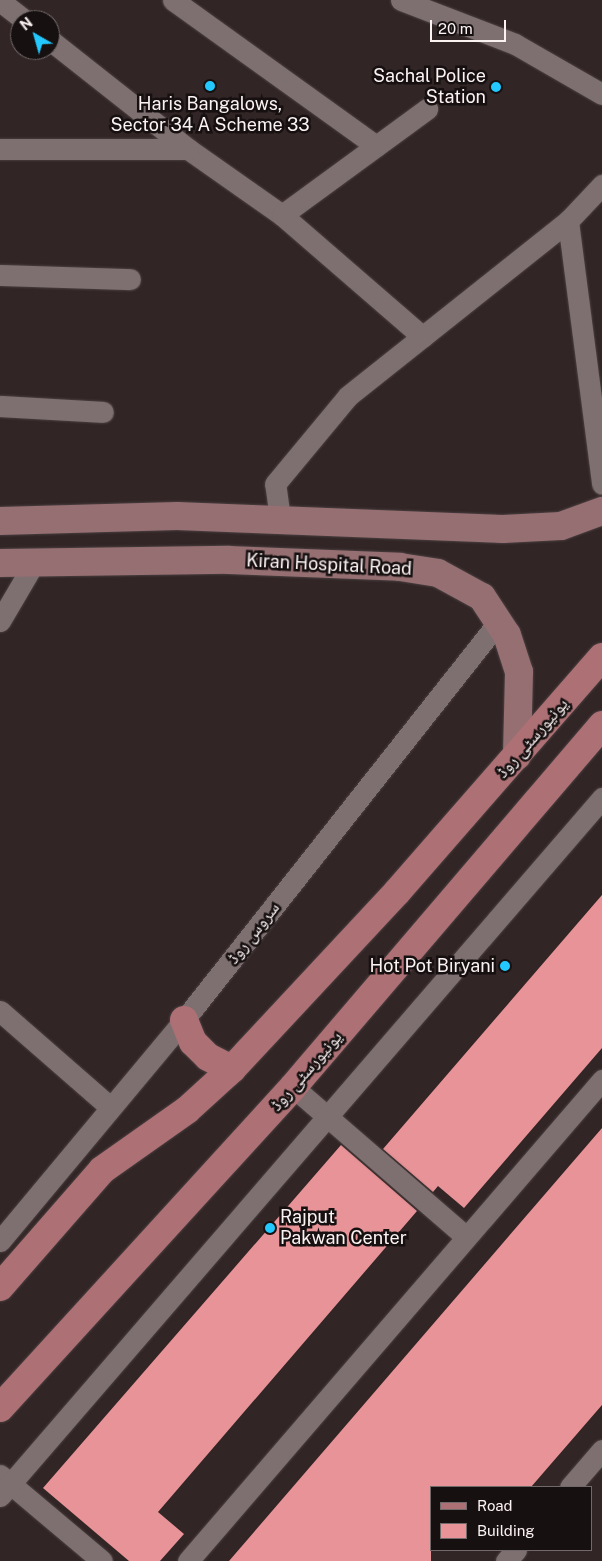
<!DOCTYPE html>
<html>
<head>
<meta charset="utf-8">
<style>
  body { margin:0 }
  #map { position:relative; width:602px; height:1561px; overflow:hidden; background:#322526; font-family:"Public Sans","Noto Naskh Arabic",sans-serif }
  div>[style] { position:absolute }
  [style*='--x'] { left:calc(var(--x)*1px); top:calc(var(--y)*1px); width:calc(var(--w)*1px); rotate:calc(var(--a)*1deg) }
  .building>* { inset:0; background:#e79397 }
  .roads { filter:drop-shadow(0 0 1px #4b4041) drop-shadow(0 0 1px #4b4041) }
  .street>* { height:21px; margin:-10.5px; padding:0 10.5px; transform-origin:10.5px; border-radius:10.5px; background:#7e6f70 }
  .secondary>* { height:28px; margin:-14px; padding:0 14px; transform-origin:14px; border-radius:14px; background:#966f72 }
  .primary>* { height:28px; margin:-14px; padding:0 14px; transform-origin:14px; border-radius:14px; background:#ad7074 }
  .dots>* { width:14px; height:14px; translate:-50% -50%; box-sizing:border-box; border:2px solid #161010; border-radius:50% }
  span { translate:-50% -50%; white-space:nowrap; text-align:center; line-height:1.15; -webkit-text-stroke:5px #161010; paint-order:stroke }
  .poi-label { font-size:18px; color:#fbf2f2 }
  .right { translate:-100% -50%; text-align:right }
  .left { translate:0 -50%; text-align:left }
  .street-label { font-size:18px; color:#fbf2f2 }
  .legend { position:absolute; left:430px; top:1486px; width:162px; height:65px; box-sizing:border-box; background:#161010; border:1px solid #726a6a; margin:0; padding:6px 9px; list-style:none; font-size:15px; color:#fbf2f2 }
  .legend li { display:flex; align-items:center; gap:10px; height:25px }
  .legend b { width:25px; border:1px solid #726a6a }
  .north { position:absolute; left:10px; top:10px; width:50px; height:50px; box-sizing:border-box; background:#161010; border:1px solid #726a6a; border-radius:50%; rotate:322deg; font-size:14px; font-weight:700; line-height:20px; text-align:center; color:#fbf2f2 }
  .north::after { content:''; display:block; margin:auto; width:18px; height:22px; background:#23c9fe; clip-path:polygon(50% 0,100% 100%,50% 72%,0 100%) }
  .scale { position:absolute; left:430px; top:20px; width:76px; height:22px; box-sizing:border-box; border:2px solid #fbf2f2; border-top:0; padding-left:6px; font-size:15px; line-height:18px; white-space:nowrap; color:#fbf2f2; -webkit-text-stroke:4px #161010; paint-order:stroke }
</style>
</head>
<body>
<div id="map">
  <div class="building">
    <div style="clip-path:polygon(602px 895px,602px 1048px,464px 1208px,438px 1186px,433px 1192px,383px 1149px)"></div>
    <div style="clip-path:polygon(602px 1128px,602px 1405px,531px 1487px,431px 1487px,431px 1561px,229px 1561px)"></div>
    <div style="clip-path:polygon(341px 1145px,417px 1211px,158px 1512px,184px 1534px,160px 1561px,129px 1561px,43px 1488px)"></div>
  </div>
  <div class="roads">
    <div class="street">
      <div style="--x:173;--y:0;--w:250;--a:35.7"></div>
      <div style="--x:401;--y:0;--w:122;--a:21.1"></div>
      <div style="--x:515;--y:44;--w:100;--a:29.9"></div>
      <div style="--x:0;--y:1;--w:31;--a:38"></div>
      <div style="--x:50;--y:40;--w:176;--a:38.3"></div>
      <div style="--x:188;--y:149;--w:115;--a:35.1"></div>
      <div style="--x:282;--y:215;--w:186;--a:40.9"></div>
      <div style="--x:0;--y:149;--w:188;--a:0"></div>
      <div style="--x:282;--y:215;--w:180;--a:-36.2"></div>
      <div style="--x:568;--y:221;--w:265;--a:82.6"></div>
      <div style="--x:0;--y:275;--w:130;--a:1.8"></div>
      <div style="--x:0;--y:406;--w:103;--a:3.3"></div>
      <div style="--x:280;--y:518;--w:34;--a:-98"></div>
      <div style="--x:275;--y:484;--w:114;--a:-50.3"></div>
      <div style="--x:348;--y:396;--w:281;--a:-38.5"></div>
      <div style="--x:568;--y:221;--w:50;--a:-46.6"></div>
      <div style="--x:0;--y:621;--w:67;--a:-59.6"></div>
      <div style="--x:0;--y:1011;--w:146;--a:41.1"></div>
      <div style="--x:293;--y:1087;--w:229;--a:40.9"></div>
      <div style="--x:0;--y:1241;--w:288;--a:-50.2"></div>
      <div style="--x:184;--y:1020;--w:510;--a:-51.69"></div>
      <div style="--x:0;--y:1475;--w:133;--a:40.1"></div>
      <div style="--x:570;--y:1487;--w:49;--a:-49.1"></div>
      <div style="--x:0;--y:1496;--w:922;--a:-49.22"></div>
      <div style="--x:188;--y:1561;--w:635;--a:-49.28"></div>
      <div style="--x:506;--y:1561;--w:15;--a:-48"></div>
    </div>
    <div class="secondary">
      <div style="--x:0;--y:521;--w:177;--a:-1.6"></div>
      <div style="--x:177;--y:516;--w:326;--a:2.3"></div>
      <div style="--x:503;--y:529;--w:58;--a:-3"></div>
      <div style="--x:561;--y:526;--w:44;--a:-20.1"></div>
      <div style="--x:0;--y:563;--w:229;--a:-0.8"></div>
      <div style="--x:229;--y:560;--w:171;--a:2.3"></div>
      <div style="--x:400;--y:567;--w:38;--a:9"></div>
      <div style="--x:438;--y:573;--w:50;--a:28.6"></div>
      <div style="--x:482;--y:597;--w:45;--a:56.7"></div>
      <div style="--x:507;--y:635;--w:39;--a:72"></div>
      <div style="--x:519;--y:672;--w:84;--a:91.4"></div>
    </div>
    <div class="primary">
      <div style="--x:184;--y:1020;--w:24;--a:68"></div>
      <div style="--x:193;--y:1042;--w:21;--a:45"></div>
      <div style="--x:208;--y:1057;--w:27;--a:27"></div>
      <div style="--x:0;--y:1287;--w:155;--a:-48.9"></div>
      <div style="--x:102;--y:1170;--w:104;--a:-35.2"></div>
      <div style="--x:187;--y:1110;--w:61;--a:-42.3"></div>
      <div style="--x:232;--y:1069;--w:242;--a:-47"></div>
      <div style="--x:397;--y:892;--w:312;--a:-48.9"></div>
      <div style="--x:0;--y:1408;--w:435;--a:-47.6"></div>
      <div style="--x:293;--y:1087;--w:476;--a:-49.5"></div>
    </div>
  </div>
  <div class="dots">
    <div style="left:210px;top:86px;background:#23c9fe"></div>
    <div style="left:496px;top:87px;background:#23c9fe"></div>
    <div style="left:505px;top:966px;background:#23c9fe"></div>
    <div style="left:270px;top:1228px;background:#23c9fe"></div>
  </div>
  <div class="poi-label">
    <span class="right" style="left:486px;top:87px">Sachal Police<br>Station</span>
    <span style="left:210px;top:115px">Haris Bangalows,<br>Sector 34 A Scheme 33</span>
    <span class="right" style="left:495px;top:966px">Hot Pot Biryani</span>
    <span class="left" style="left:280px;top:1228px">Rajput<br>Pakwan Center</span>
  </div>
  <div class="street-label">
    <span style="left:329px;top:565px;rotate:3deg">Kiran Hospital Road</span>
    <span style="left:532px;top:738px;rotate:-49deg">یونیورسٹی روڈ</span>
    <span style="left:253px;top:933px;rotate:-52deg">سروس روڈ</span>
    <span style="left:306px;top:1071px;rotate:-49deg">یونیورسٹی روڈ</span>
  </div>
  <ul class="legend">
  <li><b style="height:6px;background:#ad7074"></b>Road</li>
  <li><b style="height:14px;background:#e79397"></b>Building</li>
  </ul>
  <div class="north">N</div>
  <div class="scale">20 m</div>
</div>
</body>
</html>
